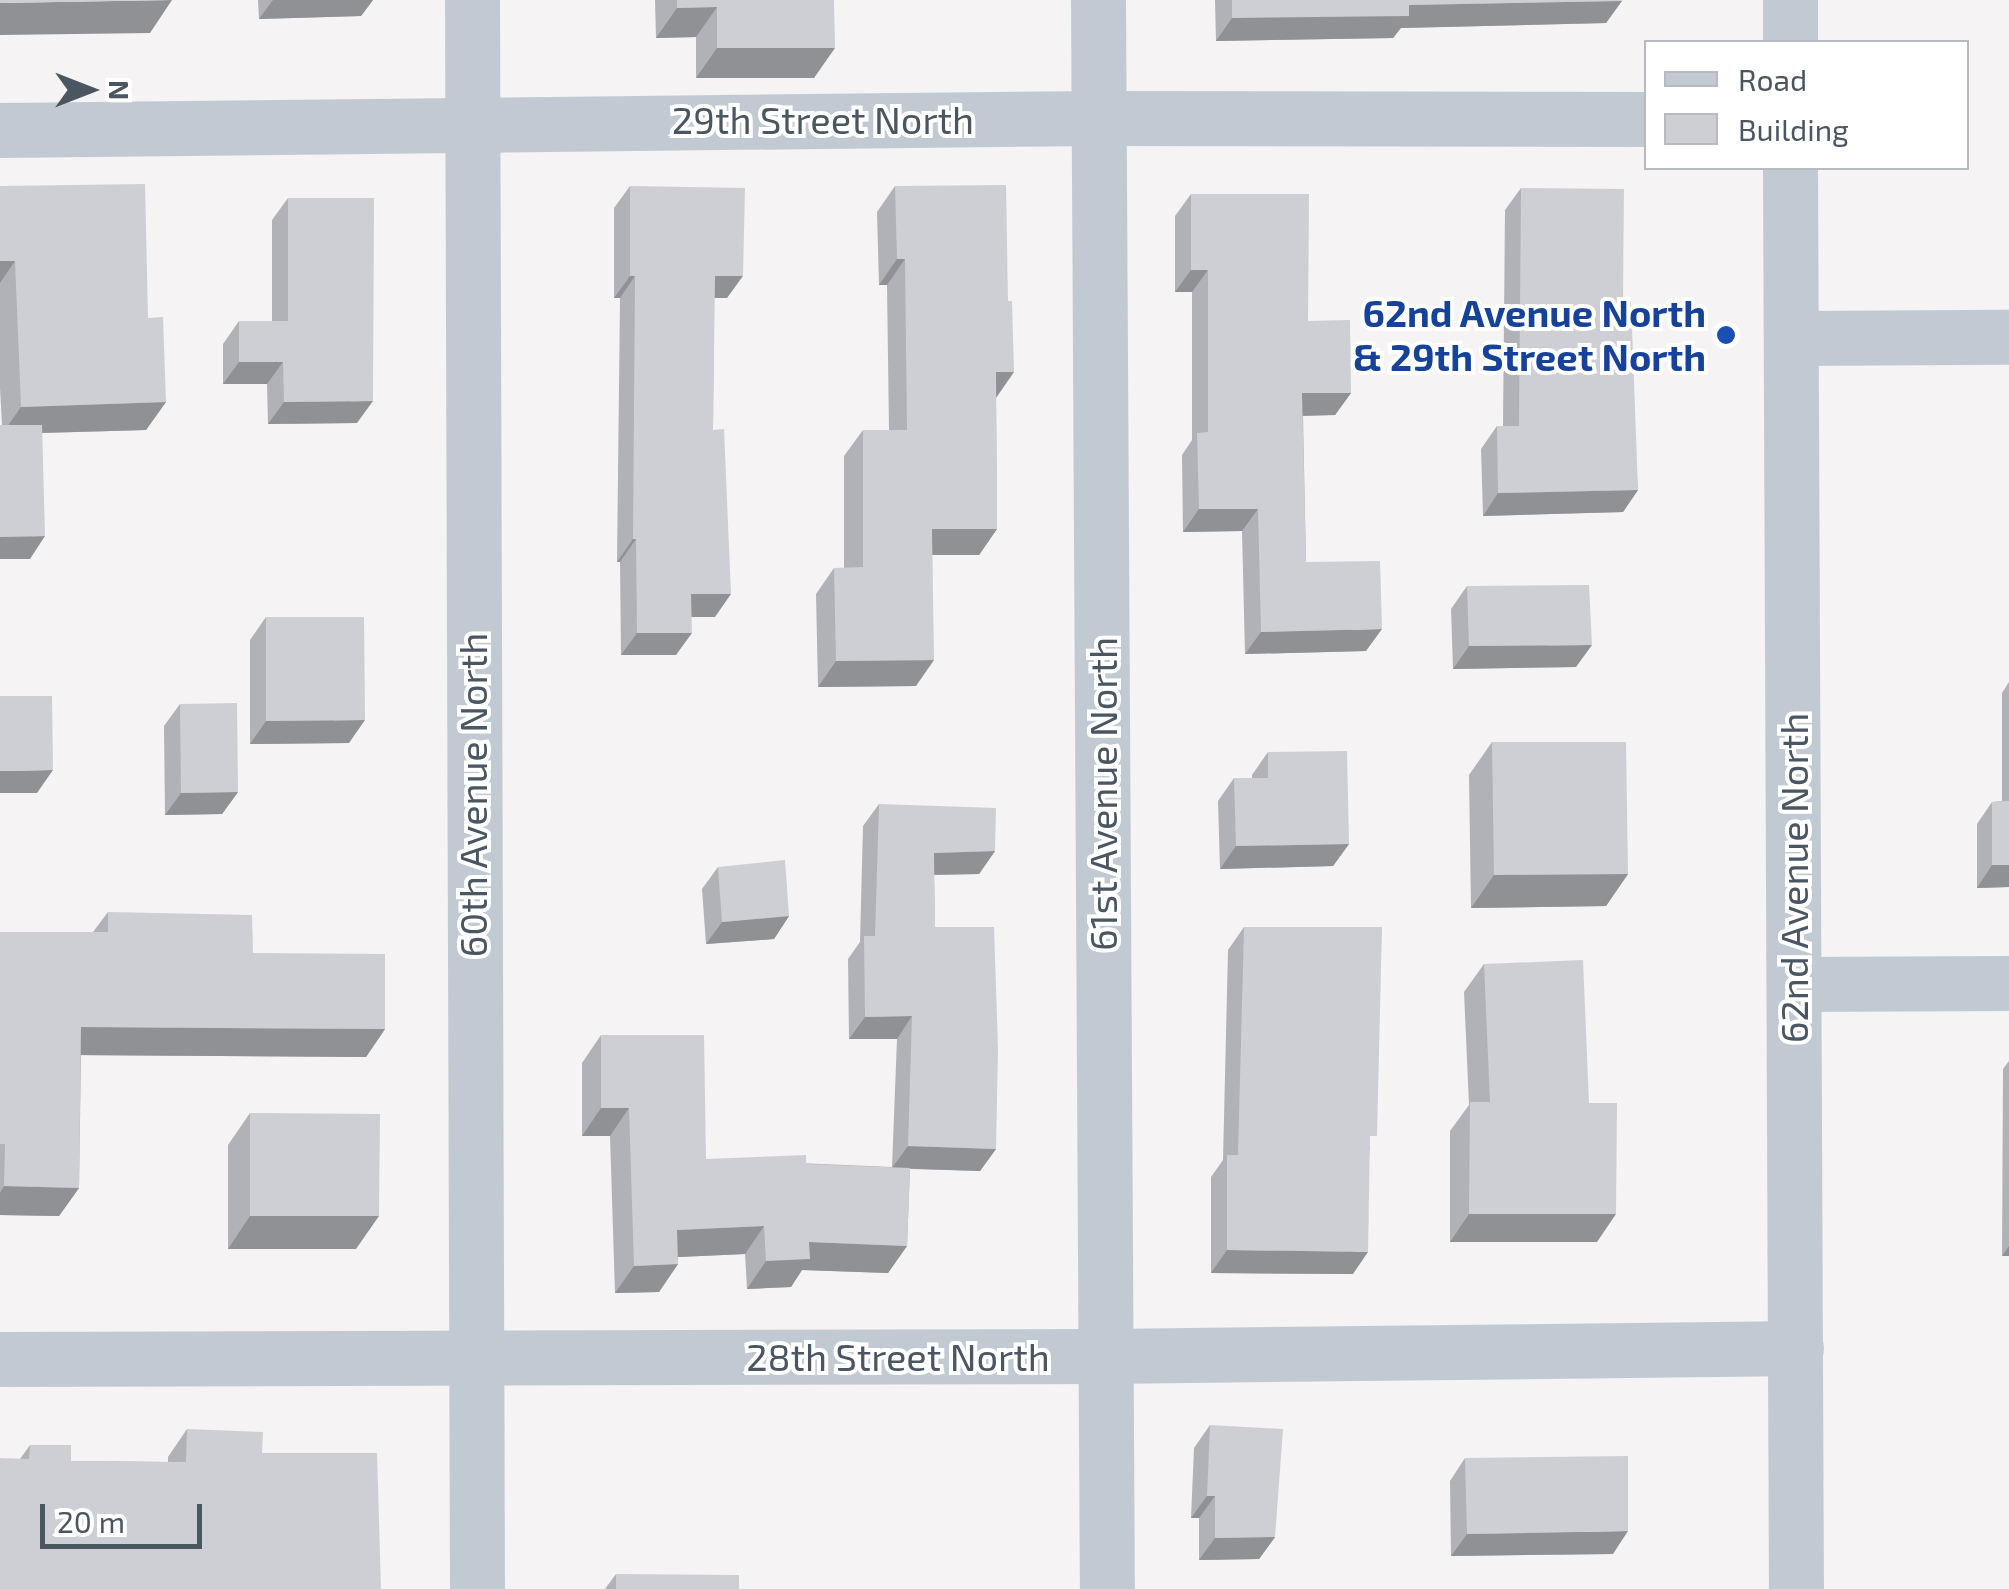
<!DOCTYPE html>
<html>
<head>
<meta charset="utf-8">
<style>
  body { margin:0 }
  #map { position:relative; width:2009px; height:1589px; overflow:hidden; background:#f5f3f3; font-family:"Exo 2",sans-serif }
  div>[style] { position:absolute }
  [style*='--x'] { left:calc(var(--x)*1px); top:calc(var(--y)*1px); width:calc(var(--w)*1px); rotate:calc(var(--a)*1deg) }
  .minor>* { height:55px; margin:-27.5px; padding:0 27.5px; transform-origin:27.5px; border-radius:27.5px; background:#c1cad2 }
  .tertiary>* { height:55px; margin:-27.5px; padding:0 27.5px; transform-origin:27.5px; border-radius:27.5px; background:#c1cad2 }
  .wall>* { inset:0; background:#b0b2b7 }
  .shaded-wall>* { inset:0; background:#909195 }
  .building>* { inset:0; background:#cdcfd5 }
  .dots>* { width:28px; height:28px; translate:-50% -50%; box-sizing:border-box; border:5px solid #fff; border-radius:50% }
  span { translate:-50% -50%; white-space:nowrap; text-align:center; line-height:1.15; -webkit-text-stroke:8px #fff; paint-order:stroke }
  .street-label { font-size:38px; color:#4a5661 }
  .transit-label { font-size:38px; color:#164399; font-weight:700 }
  .right { translate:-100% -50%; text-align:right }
  .legend { position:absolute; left:1644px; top:40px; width:325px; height:130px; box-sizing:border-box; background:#fff; border:2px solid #b7bbc0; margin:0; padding:12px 18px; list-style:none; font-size:30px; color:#4a5661 }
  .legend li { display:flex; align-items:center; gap:20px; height:50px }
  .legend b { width:50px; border:2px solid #b7bbc0 }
  .north { position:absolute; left:40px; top:40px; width:100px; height:100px; -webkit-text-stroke:8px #fff; paint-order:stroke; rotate:90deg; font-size:28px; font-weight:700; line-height:40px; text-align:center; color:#4a5661 }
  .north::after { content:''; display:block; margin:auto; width:35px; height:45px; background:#4a5661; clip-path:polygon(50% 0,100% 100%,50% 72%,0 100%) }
  .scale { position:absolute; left:40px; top:1504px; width:162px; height:45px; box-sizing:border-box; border:5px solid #4a5661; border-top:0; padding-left:12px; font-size:30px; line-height:35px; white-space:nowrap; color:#4a5661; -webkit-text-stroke:8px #fff; paint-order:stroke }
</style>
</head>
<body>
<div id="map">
  <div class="minor">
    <div style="--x:472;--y:0;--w:1589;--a:89.82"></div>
    <div style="--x:1098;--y:0;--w:1589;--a:89.68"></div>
    <div style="--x:0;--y:130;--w:1099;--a:-0.63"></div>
    <div style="--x:1099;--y:118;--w:547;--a:0.1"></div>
    <div style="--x:1792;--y:338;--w:217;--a:-0.3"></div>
    <div style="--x:1795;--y:984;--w:214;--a:-0.3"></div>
  </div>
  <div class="tertiary">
    <div style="--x:1790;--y:42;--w:42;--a:-90"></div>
    <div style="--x:1790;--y:168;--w:1421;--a:89.76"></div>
    <div style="--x:0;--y:1359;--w:1106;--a:-0.16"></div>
    <div style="--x:1106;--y:1356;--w:690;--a:-0.66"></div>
  </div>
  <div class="wall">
    <div style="clip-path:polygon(258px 0,373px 0,361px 16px,259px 19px)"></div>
    <div style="clip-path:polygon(655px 0,834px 0,814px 78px,696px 78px,696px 37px,656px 38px)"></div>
    <div style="clip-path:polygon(1215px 0,1622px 0,1606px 23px,1400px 28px,1393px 38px,1216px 41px)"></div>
    <div style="clip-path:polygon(0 186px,148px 318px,166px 402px,146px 430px,42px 433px,30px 559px,0 559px,0 425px,2px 425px,0 388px)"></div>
    <div style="clip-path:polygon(630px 186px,727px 298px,714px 298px,713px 430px,715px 617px,691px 617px,676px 655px,621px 655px,620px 562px,617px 562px,620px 298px,614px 298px,614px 208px)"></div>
    <div style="clip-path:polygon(895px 186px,996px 398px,997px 529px,979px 555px,932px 555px,916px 686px,818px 687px,816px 594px,834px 568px,844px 568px,844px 456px,863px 430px,889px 430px,887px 285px,879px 285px,877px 212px)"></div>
    <div style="clip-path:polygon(1521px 188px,1623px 301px,1638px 490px,1623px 512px,1483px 516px,1481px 449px,1497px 426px,1503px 426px,1505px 210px)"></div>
    <div style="clip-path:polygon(1191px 194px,1308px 321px,1351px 393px,1335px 415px,1303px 416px,1306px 562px,1366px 651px,1245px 654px,1242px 531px,1183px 532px,1182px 455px,1192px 440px,1192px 292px,1175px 292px,1175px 216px)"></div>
    <div style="clip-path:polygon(288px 198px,357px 423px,268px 424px,267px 384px,223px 384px,223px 344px,239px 321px,272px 321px,272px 220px)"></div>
    <div style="clip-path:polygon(1467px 586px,1576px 667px,1453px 669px,1451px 609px)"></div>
    <div style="clip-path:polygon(266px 617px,349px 743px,250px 744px,250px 640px)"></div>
    <div style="clip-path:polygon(2009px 682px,2009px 887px,1977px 888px,1977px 824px,1992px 802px,2002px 801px,2002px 693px)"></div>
    <div style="clip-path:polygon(180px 704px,238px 792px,222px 814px,165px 815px,164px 726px)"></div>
    <div style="clip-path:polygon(1492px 742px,1628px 874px,1606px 906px,1471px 908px,1469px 775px)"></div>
    <div style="clip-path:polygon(1268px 752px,1349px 844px,1333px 866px,1220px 869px,1218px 801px,1234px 778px,1252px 778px,1252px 775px)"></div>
    <div style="clip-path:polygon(879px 804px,995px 851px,979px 874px,934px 875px,935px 927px,996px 1149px,980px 1171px,910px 1169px,907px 1246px,888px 1273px,802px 1270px,791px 1287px,747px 1289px,745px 1254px,678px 1257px,678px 1264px,659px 1292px,615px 1293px,610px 1136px,582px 1136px,582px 1063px,601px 1035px,706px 1159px,892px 1167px,897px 1039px,849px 1039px,848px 959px,860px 942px,863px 826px)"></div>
    <div style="clip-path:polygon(718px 867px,789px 916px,774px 939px,706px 944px,702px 889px)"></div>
    <div style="clip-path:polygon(108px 912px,253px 953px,385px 1029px,366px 1057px,81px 1055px,79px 1188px,59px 1216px,0 1215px,0 932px,93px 932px)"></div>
    <div style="clip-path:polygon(1244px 927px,1370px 1147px,1353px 1274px,1211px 1273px,1211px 1177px,1223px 1160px,1228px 950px)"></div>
    <div style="clip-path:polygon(1484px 964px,1589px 1103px,1597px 1242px,1450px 1242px,1450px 1131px,1469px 1105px,1464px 992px)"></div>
    <div style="clip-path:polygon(2009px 1061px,2009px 1256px,2002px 1256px,2003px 1069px)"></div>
    <div style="clip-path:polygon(250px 1113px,356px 1249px,228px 1249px,228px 1145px)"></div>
    <div style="clip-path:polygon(1210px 1425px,1275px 1537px,1259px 1559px,1199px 1560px,1199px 1518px,1191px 1518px,1194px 1448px)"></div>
    <div style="clip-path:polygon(187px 1429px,262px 1453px,381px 1589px,20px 1459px,30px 1445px,71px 1461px,168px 1462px,168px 1457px)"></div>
    <div style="clip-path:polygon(1465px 1458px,1613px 1554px,1451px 1556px,1450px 1481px)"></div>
    <div style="clip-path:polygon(616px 1574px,739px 1589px,605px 1589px)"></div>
  </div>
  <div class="shaded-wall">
    <div style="clip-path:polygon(172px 0,150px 33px,0 35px,0 3px)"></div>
    <div style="clip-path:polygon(273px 0,373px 0,361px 16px,259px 19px)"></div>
    <div style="clip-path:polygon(1622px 1px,1606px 23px,1401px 28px,1393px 38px,1216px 41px,1232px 18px,1409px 5px)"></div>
    <div style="clip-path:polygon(717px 7px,696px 37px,656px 38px,677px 8px)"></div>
    <div style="clip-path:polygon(717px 48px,835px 48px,814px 78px,696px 78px)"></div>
    <div style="clip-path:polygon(897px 259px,905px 259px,887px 285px,879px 285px)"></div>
    <div style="clip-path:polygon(0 261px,15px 261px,0 283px)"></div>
    <div style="clip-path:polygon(1191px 270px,1208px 270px,1192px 292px,1175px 292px)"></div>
    <div style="clip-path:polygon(630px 276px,635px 276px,620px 298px,614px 298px)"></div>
    <div style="clip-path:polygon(715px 276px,743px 276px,727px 298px,699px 298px)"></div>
    <div style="clip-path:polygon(239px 362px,283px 362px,267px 384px,223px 384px)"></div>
    <div style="clip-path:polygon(996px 372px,1014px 372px,996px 398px)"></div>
    <div style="clip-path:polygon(1302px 393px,1351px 393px,1335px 415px,1286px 416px)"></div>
    <div style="clip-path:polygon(373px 401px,357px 423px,268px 424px,284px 402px)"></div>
    <div style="clip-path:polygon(166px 402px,146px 430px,2px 434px,21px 407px)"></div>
    <div style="clip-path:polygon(1638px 490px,1623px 512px,1483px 516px,1498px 493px)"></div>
    <div style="clip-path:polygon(1199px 509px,1258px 509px,1242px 531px,1183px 532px)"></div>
    <div style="clip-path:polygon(932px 529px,997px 529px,979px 555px,914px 555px)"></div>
    <div style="clip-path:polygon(45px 536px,30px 559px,0 559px,0 537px)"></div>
    <div style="clip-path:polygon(633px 539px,636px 539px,620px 562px,617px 562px)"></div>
    <div style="clip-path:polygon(691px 594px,731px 594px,715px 617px,675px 617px)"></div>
    <div style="clip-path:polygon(1382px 629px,1366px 651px,1245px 654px,1261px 632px)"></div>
    <div style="clip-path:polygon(637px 633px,692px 633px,676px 655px,621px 655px)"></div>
    <div style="clip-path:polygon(1592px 645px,1576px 667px,1453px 669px,1469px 646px)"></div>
    <div style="clip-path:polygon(934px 660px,916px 686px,818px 687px,836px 661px)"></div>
    <div style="clip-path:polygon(365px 720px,349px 743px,250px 744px,266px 721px)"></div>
    <div style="clip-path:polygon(53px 770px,37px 793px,0 793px,0 771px)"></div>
    <div style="clip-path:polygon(238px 792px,222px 814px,165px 815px,181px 793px)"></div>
    <div style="clip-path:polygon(1349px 844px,1333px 866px,1220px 869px,1236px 846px)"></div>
    <div style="clip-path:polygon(995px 851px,979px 874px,918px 875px,934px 853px)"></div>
    <div style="clip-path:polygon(1992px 865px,2009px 865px,2009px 887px,1977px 888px)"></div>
    <div style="clip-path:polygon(1628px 874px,1606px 906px,1471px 908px,1494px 875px)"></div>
    <div style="clip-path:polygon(789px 916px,774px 939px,706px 944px,722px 922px)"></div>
    <div style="clip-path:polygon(912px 1016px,897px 1039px,849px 1039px,865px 1017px)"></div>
    <div style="clip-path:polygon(81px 1027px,385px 1029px,366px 1057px,62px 1055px)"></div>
    <div style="clip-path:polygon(601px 1108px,629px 1108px,610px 1136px,582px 1136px)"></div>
    <div style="clip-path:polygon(908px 1146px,996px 1149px,980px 1171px,892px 1168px)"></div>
    <div style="clip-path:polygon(4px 1186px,79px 1188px,59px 1216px,0 1215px,0 1193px)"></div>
    <div style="clip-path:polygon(1469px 1214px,1616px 1214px,1597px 1242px,1450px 1242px)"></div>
    <div style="clip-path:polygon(250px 1216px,379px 1216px,356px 1249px,228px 1249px)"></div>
    <div style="clip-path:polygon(764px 1226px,745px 1254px,658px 1258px,677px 1230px)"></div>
    <div style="clip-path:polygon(809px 1242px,907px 1246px,888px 1273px,802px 1270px,791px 1287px,747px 1289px,766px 1261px)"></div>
    <div style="clip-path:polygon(2009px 1246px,2009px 1256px,2002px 1256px)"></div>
    <div style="clip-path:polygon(1227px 1250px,1368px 1252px,1353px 1274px,1211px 1273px)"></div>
    <div style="clip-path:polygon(678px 1264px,659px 1292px,615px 1293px,634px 1266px)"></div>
    <div style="clip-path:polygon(1207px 1496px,1215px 1496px,1199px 1518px,1191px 1518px)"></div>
    <div style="clip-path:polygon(1628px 1531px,1613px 1554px,1451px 1556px,1467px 1534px)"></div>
    <div style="clip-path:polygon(1275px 1537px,1259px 1559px,1199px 1560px,1215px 1538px)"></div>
  </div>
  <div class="building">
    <div style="clip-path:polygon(0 0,172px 0,0 3px)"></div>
    <div style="clip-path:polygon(677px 0,834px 0,835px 48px,717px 48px,717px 7px,677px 8px)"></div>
    <div style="clip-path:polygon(1232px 0,1622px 0,1622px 1px,1409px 5px,1409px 16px,1232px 18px)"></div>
    <div style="clip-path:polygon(145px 184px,148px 318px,163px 317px,166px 402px,21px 407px,15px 261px,0 261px,0 186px)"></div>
    <div style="clip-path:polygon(1006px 185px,1008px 301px,1012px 301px,1014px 372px,996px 372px,997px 529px,932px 529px,934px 660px,836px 661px,834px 568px,863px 567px,863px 430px,907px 430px,905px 259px,897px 259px,895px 186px)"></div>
    <div style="clip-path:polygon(630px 186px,745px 188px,743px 276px,715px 276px,713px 430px,724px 429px,731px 594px,691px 594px,692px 633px,637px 633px,636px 539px,633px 539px,635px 276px,630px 276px)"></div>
    <div style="clip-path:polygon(1521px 188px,1624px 189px,1623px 301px,1631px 301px,1638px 490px,1498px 493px,1497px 426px,1519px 426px)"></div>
    <div style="clip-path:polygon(1191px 194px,1309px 194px,1308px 321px,1350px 320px,1351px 393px,1302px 393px,1306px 562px,1380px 561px,1382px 629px,1261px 632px,1258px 509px,1199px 509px,1197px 433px,1208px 432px,1208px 270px,1191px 270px)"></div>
    <div style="clip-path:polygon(288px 198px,374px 198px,373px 401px,284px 402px,283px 362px,239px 362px,239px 321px,288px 321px)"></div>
    <div style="clip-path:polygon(0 425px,42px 425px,45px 536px,0 537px)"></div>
    <div style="clip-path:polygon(1589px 585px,1592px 645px,1469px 646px,1467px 586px)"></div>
    <div style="clip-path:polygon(266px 617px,364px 617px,365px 720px,266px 721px)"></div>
    <div style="clip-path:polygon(0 696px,52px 696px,53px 770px,0 771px)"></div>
    <div style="clip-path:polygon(237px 703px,238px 792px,181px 793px,180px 704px)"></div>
    <div style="clip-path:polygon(1492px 742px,1626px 742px,1628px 874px,1494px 875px)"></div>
    <div style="clip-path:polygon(1347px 751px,1349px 844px,1236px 846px,1234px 778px,1268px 778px,1268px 752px)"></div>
    <div style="clip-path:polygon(2009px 801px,2009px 865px,1992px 865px,1992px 802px)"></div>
    <div style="clip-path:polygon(879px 804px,996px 808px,995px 851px,934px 853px,935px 927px,994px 927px,998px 1048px,996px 1149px,908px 1146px,912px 1016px,865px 1017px,864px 936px,875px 936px)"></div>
    <div style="clip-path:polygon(785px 860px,789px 916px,722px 922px,718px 867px)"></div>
    <div style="clip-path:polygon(108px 912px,252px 915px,253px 953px,385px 954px,385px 1029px,81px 1027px,79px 1188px,4px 1186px,5px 1144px,0 1144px,0 932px,108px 932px)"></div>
    <div style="clip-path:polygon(1244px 927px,1382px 927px,1377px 1136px,1370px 1136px,1368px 1252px,1227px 1250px,1227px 1155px,1238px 1155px)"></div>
    <div style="clip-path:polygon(1583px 960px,1589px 1103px,1617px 1103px,1616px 1214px,1469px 1214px,1470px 1102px,1490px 1102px,1484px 964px)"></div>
    <div style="clip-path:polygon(601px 1035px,704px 1035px,706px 1159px,806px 1155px,806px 1164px,910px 1168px,907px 1246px,809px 1242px,810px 1259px,766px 1261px,764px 1226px,677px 1230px,678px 1264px,634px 1266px,629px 1108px,601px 1108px)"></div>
    <div style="clip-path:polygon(250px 1113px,380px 1114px,379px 1216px,250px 1216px)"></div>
    <div style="clip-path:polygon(1210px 1425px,1283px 1429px,1275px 1537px,1215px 1538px,1215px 1496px,1207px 1496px)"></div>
    <div style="clip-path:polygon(187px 1429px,263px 1432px,262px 1453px,377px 1453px,381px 1589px,0 1589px,0 1458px,29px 1459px,30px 1445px,71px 1445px,71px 1461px,186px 1462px)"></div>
    <div style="clip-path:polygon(1628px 1456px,1628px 1531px,1467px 1534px,1465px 1458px)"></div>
    <div style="clip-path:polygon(616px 1574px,739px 1575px,739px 1589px,616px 1589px)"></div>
  </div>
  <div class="dots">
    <div style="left:1726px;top:335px;background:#1a4fb4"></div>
  </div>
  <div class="street-label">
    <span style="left:823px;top:120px">29th Street North</span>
    <span style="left:1103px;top:794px;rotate:-90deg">61st Avenue North</span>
    <span style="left:473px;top:795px;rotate:-90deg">60th Avenue North</span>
    <span style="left:1794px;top:878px;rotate:-90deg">62nd Avenue North</span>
    <span style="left:898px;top:1357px">28th Street North</span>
  </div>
  <div class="transit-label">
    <span class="right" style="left:1706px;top:335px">62nd Avenue North<br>&amp; 29th Street North</span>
  </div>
  <ul class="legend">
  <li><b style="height:12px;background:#c1cad2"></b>Road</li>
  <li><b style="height:28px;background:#cdcfd5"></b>Building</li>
  </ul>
  <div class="north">N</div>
  <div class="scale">20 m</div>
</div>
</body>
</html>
